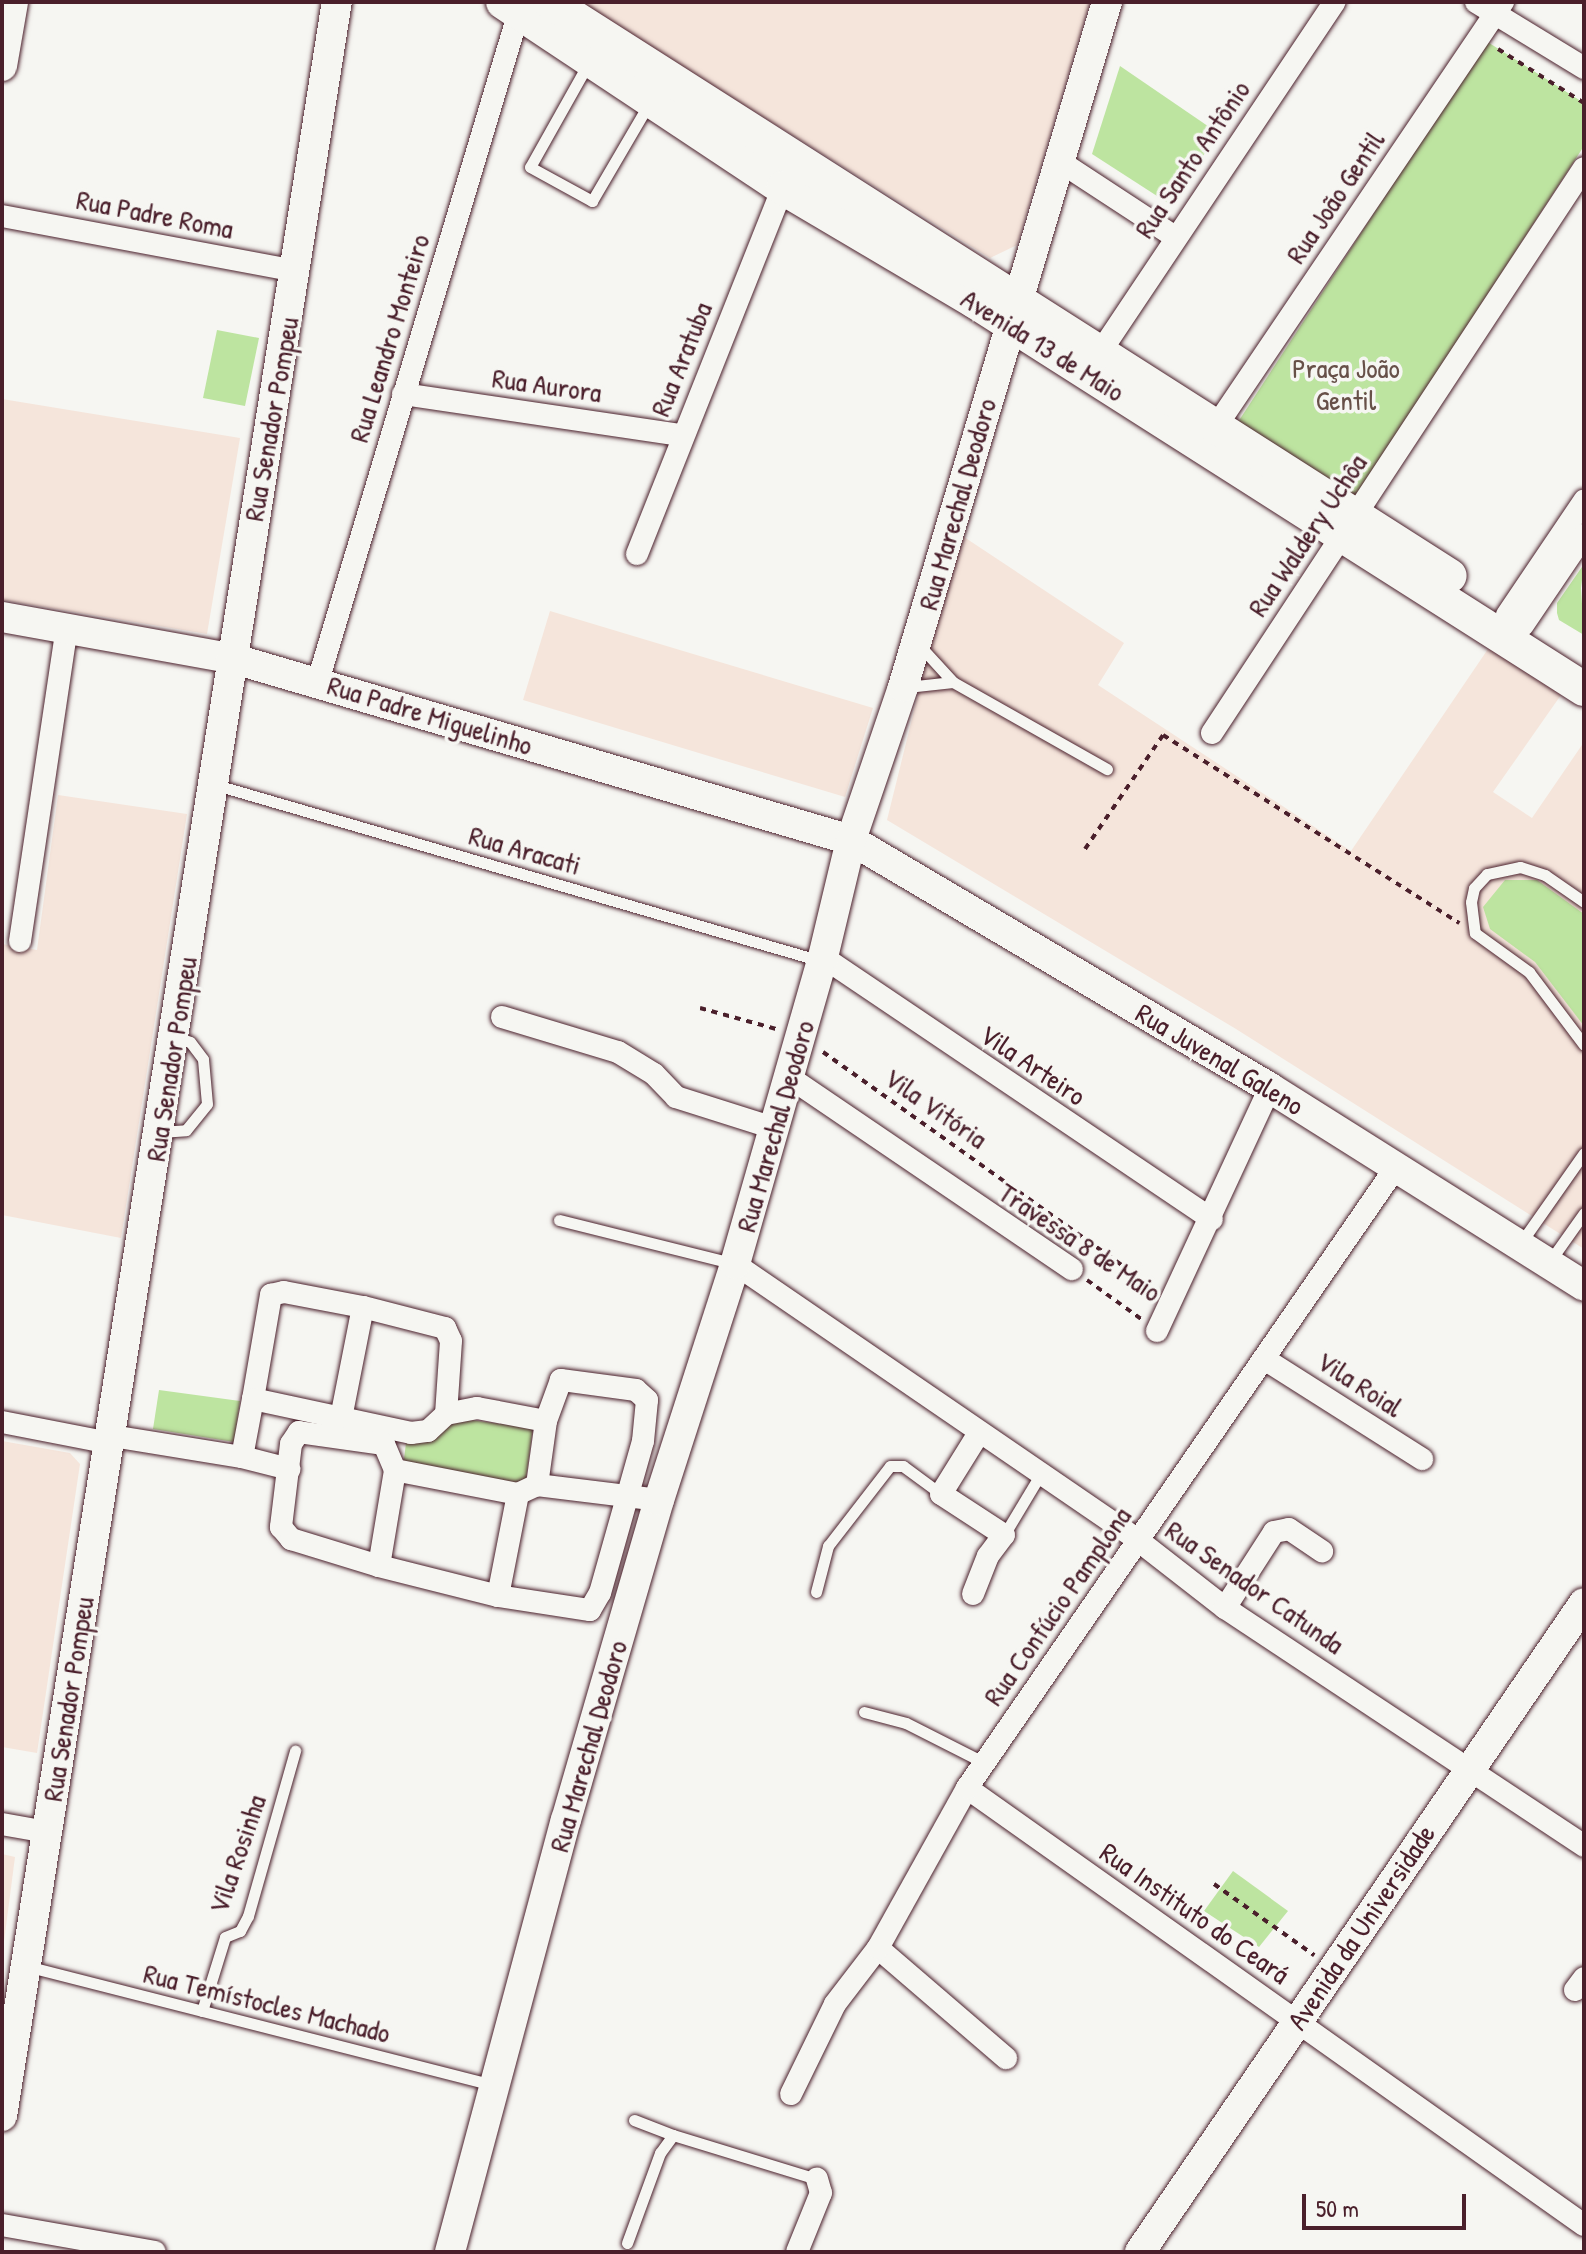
<!DOCTYPE html>
<html>
<head>
<meta charset="utf-8">
<style>
  body { margin:0 }
  #map { position:relative; width:1586px; height:2254px; overflow:hidden; background:#f6f6f2; font-family:"Patrick Hand",sans-serif }
  div>[style] { position:absolute }
  [style*='--x'] { left:calc(var(--x)*1px); top:calc(var(--y)*1px); width:calc(var(--w)*1px); rotate:calc(var(--a)*1deg) }
  .built>* { inset:0; background:#f5e5db }
  .green>* { inset:0; background:#bde4a0 }
  .path>* { height:4px; margin-top:-2px; transform-origin:0; background:repeating-linear-gradient(90deg,#4a1f2b 0 6px,transparent 0 12px) }
  .roads { filter:drop-shadow(0 0 2px #4a1f2b) drop-shadow(0 0 2px #4a1f2b) }
  .lane>* { height:11px; margin:-5.5px; padding:0 5.5px; transform-origin:5.5px; border-radius:5.5px; background:#f6f6f2 }
  .street>* { height:22px; margin:-11px; padding:0 11px; transform-origin:11px; border-radius:11px; background:#f6f6f2 }
  .secondary>* { height:30px; margin:-15px; padding:0 15px; transform-origin:15px; border-radius:15px; background:#f6f6f2 }
  .primary>* { height:34px; margin:-17px; padding:0 17px; transform-origin:17px; border-radius:17px; background:#f6f6f2 }
  span { translate:-50% -50%; white-space:nowrap; text-align:center; line-height:1.15; -webkit-text-stroke:7px #f6f6f2; paint-order:stroke }
  .street-label { font-size:28px; color:#4a1f2b }
  .park-label { font-size:28px; color:#675048 }
  .frame { position:absolute; inset:0; border:4px solid #4a1f2b; pointer-events:none }
  .scale { position:absolute; left:1302px; top:2194px; width:164px; height:36px; box-sizing:border-box; border:4px solid #4a1f2b; border-top:0; padding-left:10px; font-size:24px; line-height:28px; white-space:nowrap; color:#4a1f2b; -webkit-text-stroke:6px #f6f6f2; paint-order:stroke }
</style>
</head>
<body>
<div id="map">
  <div class="built">
    <div style="clip-path:polygon(578px 2px,1090px 2px,1017px 245px,990px 258px)"></div>
    <div style="clip-path:polygon(2px 399px,240px 438px,207px 634px,2px 600px)"></div>
    <div style="clip-path:polygon(958px 533px,1124px 643px,1098px 685px,1351px 851px,1490px 646px,1561px 695px,1493px 792px,1532px 818px,1584px 742px,1584px 1249px,1236px 1029px,887px 820px)"></div>
    <div style="clip-path:polygon(550px 611px,873px 708px,845px 797px,523px 700px)"></div>
    <div style="clip-path:polygon(58px 795px,187px 814px,121px 1238px,2px 1215px,2px 944px,37px 950px)"></div>
    <div style="clip-path:polygon(2px 1441px,70px 1453px,80px 1464px,37px 1753px,2px 1747px)"></div>
    <div style="clip-path:polygon(2px 1854px,15px 1857px,2px 1957px)"></div>
  </div>
  <div class="green">
    <div style="clip-path:polygon(1486px 41px,1584px 103px,1584px 146px,1355px 498px,1238px 422px)"></div>
    <div style="clip-path:polygon(1120px 66px,1218px 133px,1171px 205px,1092px 154px)"></div>
    <div style="clip-path:polygon(217px 330px,259px 338px,245px 406px,203px 398px)"></div>
    <div style="clip-path:polygon(1584px 564px,1581px 588px,1584px 635px,1559px 620px,1557px 613px,1557px 603px)"></div>
    <div style="clip-path:polygon(1505px 880px,1537px 880px,1584px 914px,1584px 1026px,1535px 962px,1490px 929px,1483px 907px)"></div>
    <div style="clip-path:polygon(159px 1390px,240px 1401px,234px 1442px,153px 1429px)"></div>
    <div style="clip-path:polygon(454px 1418px,533px 1428px,525px 1486px,403px 1467px,406px 1443px)"></div>
    <div style="clip-path:polygon(1233px 1871px,1288px 1911px,1259px 1947px,1204px 1911px)"></div>
  </div>
  <div class="path">
    <div style="--x:1498;--y:49;--w:102;--a:32.1"></div>
    <div style="--x:1085;--y:849;--w:138;--a:-55.6"></div>
    <div style="--x:1163;--y:735;--w:351;--a:32.4"></div>
    <div style="--x:700;--y:1008;--w:79;--a:15.4"></div>
    <div style="--x:823;--y:1052;--w:374;--a:35.5"></div>
    <div style="--x:1087;--y:1280;--w:67;--a:35.8"></div>
    <div style="--x:1214;--y:1884;--w:123;--a:35.4"></div>
  </div>
  <div class="roads">
    <div class="lane">
      <div style="--x:589;--y:62;--w:120;--a:119.3"></div>
      <div style="--x:530;--y:167;--w:71;--a:28.7"></div>
      <div style="--x:592;--y:201;--w:111;--a:-59.7"></div>
      <div style="--x:953;--y:682;--w:177;--a:29.5"></div>
      <div style="--x:907;--y:687;--w:46;--a:-6.2"></div>
      <div style="--x:953;--y:682;--w:49;--a:-132.5"></div>
      <div style="--x:216;--y:785;--w:630;--a:16.22"></div>
      <div style="--x:1584;--y:902;--w:47;--a:-145.3"></div>
      <div style="--x:1545;--y:875;--w:26;--a:-162"></div>
      <div style="--x:1520;--y:867;--w:34;--a:168"></div>
      <div style="--x:1487;--y:874;--w:19;--a:133"></div>
      <div style="--x:1474;--y:888;--w:14;--a:102"></div>
      <div style="--x:1471;--y:902;--w:31;--a:83"></div>
      <div style="--x:1475;--y:933;--w:67;--a:35.8"></div>
      <div style="--x:1529;--y:972;--w:91;--a:53"></div>
      <div style="--x:160;--y:1132;--w:26;--a:-4"></div>
      <div style="--x:186;--y:1130;--w:33;--a:-51"></div>
      <div style="--x:207;--y:1104;--w:45;--a:-95.1"></div>
      <div style="--x:203;--y:1059;--w:21;--a:-127"></div>
      <div style="--x:190;--y:1042;--w:15;--a:-160"></div>
      <div style="--x:559;--y:1220;--w:181;--a:14"></div>
      <div style="--x:1520;--y:1244;--w:111;--a:-54.9"></div>
      <div style="--x:1550;--y:1261;--w:59;--a:-54.7"></div>
      <div style="--x:1004;--y:1535;--w:70;--a:-59"></div>
      <div style="--x:816;--y:1592;--w:48;--a:-75.4"></div>
      <div style="--x:828;--y:1546;--w:101;--a:-52.2"></div>
      <div style="--x:890;--y:1466;--w:13;--a:0"></div>
      <div style="--x:903;--y:1466;--w:47;--a:36.4"></div>
      <div style="--x:864;--y:1712;--w:43;--a:14.7"></div>
      <div style="--x:906;--y:1723;--w:89;--a:26.9"></div>
      <div style="--x:26;--y:1966;--w:483;--a:14.3"></div>
      <div style="--x:202;--y:2011;--w:77;--a:-72.7"></div>
      <div style="--x:225;--y:1937;--w:16;--a:-22"></div>
      <div style="--x:240;--y:1931;--w:17;--a:-62"></div>
      <div style="--x:248;--y:1916;--w:172;--a:-74.1"></div>
      <div style="--x:634;--y:2120;--w:42;--a:21"></div>
      <div style="--x:627;--y:2243;--w:96;--a:-69.9"></div>
      <div style="--x:660;--y:2153;--w:22;--a:-54"></div>
      <div style="--x:673;--y:2135;--w:151;--a:17"></div>
    </div>
    <div class="street">
      <div style="--x:1476;--y:2;--w:127;--a:31.4"></div>
      <div style="--x:1059;--y:161;--w:139;--a:33.2"></div>
      <div style="--x:2;--y:216;--w:299;--a:10.6"></div>
      <div style="--x:1101;--y:351;--w:420;--a:-56.2"></div>
      <div style="--x:403;--y:394;--w:282;--a:8.4"></div>
      <div style="--x:1217;--y:425;--w:511;--a:-55.94"></div>
      <div style="--x:637;--y:554;--w:394;--a:-68.3"></div>
      <div style="--x:1507;--y:615;--w:138;--a:-56"></div>
      <div style="--x:1523;--y:625;--w:109;--a:-55.9"></div>
      <div style="--x:318;--y:681;--w:699;--a:-73.28"></div>
      <div style="--x:1212;--y:733;--w:676;--a:-56.64"></div>
      <div style="--x:20;--y:941;--w:317;--a:-81.5"></div>
      <div style="--x:823;--y:957;--w:469;--a:34"></div>
      <div style="--x:502;--y:1017;--w:121;--a:16.8"></div>
      <div style="--x:618;--y:1052;--w:42;--a:31.4"></div>
      <div style="--x:654;--y:1074;--w:32;--a:46"></div>
      <div style="--x:676;--y:1097;--w:103;--a:17.6"></div>
      <div style="--x:789;--y:1077;--w:342;--a:34.2"></div>
      <div style="--x:735;--y:1264;--w:490;--a:34.4"></div>
      <div style="--x:1139;--y:1541;--w:109;--a:37.9"></div>
      <div style="--x:1225;--y:1608;--w:431;--a:33.5"></div>
      <div style="--x:1157;--y:1331;--w:268;--a:-65.1"></div>
      <div style="--x:1266;--y:1360;--w:185;--a:32.4"></div>
      <div style="--x:253;--y:1399;--w:106;--a:-80.2"></div>
      <div style="--x:271;--y:1295;--w:13;--a:-13"></div>
      <div style="--x:284;--y:1292;--w:80;--a:10.8"></div>
      <div style="--x:341;--y:1418;--w:113;--a:-78.8"></div>
      <div style="--x:363;--y:1307;--w:85;--a:14.4"></div>
      <div style="--x:445;--y:1328;--w:14;--a:65"></div>
      <div style="--x:451;--y:1341;--w:73;--a:93.9"></div>
      <div style="--x:2;--y:1422;--w:110;--a:11"></div>
      <div style="--x:112;--y:1436;--w:132;--a:9.2"></div>
      <div style="--x:242;--y:1457;--w:59;--a:-79.3"></div>
      <div style="--x:253;--y:1399;--w:162;--a:12.1"></div>
      <div style="--x:411;--y:1433;--w:17;--a:-7"></div>
      <div style="--x:428;--y:1431;--w:25;--a:-43"></div>
      <div style="--x:446;--y:1414;--w:32;--a:-11"></div>
      <div style="--x:477;--y:1408;--w:70;--a:10.7"></div>
      <div style="--x:546;--y:1421;--w:65;--a:98"></div>
      <div style="--x:537;--y:1485;--w:123;--a:7"></div>
      <div style="--x:242;--y:1457;--w:49;--a:14.3"></div>
      <div style="--x:537;--y:1485;--w:21;--a:155"></div>
      <div style="--x:518;--y:1494;--w:125;--a:-169"></div>
      <div style="--x:395;--y:1470;--w:28;--a:-113"></div>
      <div style="--x:384;--y:1444;--w:86;--a:-172"></div>
      <div style="--x:299;--y:1432;--w:14;--a:124"></div>
      <div style="--x:291;--y:1444;--w:84;--a:96.9"></div>
      <div style="--x:281;--y:1527;--w:16;--a:50"></div>
      <div style="--x:291;--y:1539;--w:92;--a:17.1"></div>
      <div style="--x:379;--y:1566;--w:123;--a:14.1"></div>
      <div style="--x:498;--y:1596;--w:93;--a:8.7"></div>
      <div style="--x:590;--y:1610;--w:20;--a:-60"></div>
      <div style="--x:600;--y:1593;--w:158;--a:-74.2"></div>
      <div style="--x:643;--y:1441;--w:41;--a:-84.4"></div>
      <div style="--x:647;--y:1400;--w:15;--a:-138"></div>
      <div style="--x:636;--y:1390;--w:76;--a:-172.4"></div>
      <div style="--x:561;--y:1380;--w:44;--a:110.1"></div>
      <div style="--x:379;--y:1566;--w:97;--a:-80.5"></div>
      <div style="--x:973;--y:1594;--w:41;--a:-68.5"></div>
      <div style="--x:988;--y:1556;--w:26;--a:-53"></div>
      <div style="--x:1004;--y:1535;--w:75;--a:-146.9"></div>
      <div style="--x:941;--y:1494;--w:72;--a:-58.1"></div>
      <div style="--x:498;--y:1596;--w:104;--a:-78.9"></div>
      <div style="--x:1225;--y:1608;--w:90;--a:-57.2"></div>
      <div style="--x:1274;--y:1532;--w:15;--a:-11"></div>
      <div style="--x:1289;--y:1529;--w:40;--a:34"></div>
      <div style="--x:967;--y:1788;--w:756;--a:35.31"></div>
      <div style="--x:2;--y:1824;--w:46;--a:10.1"></div>
      <div style="--x:878;--y:1948;--w:169;--a:40.7"></div>
      <div style="--x:1575;--y:1990;--w:15;--a:-53"></div>
      <div style="--x:791;--y:2094;--w:100;--a:-63.9"></div>
      <div style="--x:835;--y:2004;--w:71;--a:-52.5"></div>
      <div style="--x:878;--y:1948;--w:183;--a:-60.9"></div>
      <div style="--x:967;--y:1788;--w:755;--a:-55.36"></div>
      <div style="--x:2;--y:2225;--w:155;--a:10"></div>
      <div style="--x:797;--y:2252;--w:64;--a:-67.9"></div>
      <div style="--x:821;--y:2193;--w:15;--a:-106"></div>
    </div>
    <div class="secondary">
      <div style="--x:2;--y:66;--w:65;--a:-80.2"></div>
      <div style="--x:2;--y:617;--w:233;--a:10.2"></div>
      <div style="--x:231;--y:658;--w:646;--a:16.36"></div>
      <div style="--x:851;--y:840;--w:487;--a:30.6"></div>
      <div style="--x:1270;--y:1088;--w:371;--a:32.2"></div>
      <div style="--x:2;--y:2116;--w:2140;--a:-81"></div>
      <div style="--x:450;--y:2252;--w:447;--a:-75"></div>
      <div style="--x:566;--y:1820;--w:333;--a:-73.8"></div>
      <div style="--x:659;--y:1500;--w:248;--a:-72.1"></div>
      <div style="--x:735;--y:1264;--w:319;--a:-74"></div>
      <div style="--x:823;--y:957;--w:120;--a:-76.5"></div>
      <div style="--x:851;--y:840;--w:162;--a:-71.2"></div>
      <div style="--x:903;--y:687;--w:715;--a:-73.42"></div>
      <div style="--x:1140;--y:2252;--w:786;--a:-55.62"></div>
    </div>
    <div class="primary">
      <div style="--x:503;--y:2;--w:336;--a:33.6"></div>
      <div style="--x:783;--y:188;--w:222;--a:30.6"></div>
      <div style="--x:974;--y:301;--w:723;--a:32.46"></div>
      <div style="--x:550;--y:2;--w:1067;--a:32.53"></div>
    </div>
  </div>
  <div class="street-label">
    <span style="left:1192px;top:159px;rotate:-56deg">Rua Santo Antônio</span>
    <span style="left:1335px;top:197px;rotate:-56deg">Rua João Gentil</span>
    <span style="left:155px;top:214px;rotate:11deg">Rua Padre Roma</span>
    <span style="left:389px;top:338px;rotate:-73deg">Rua Leandro Monteiro</span>
    <span style="left:1043px;top:345px;rotate:32deg">Avenida 13 de Maio</span>
    <span style="left:681px;top:359px;rotate:-68deg">Rua Aratuba</span>
    <span style="left:547px;top:385px;rotate:8deg">Rua Aurora</span>
    <span style="left:271px;top:419px;rotate:-80deg">Rua Senador Pompeu</span>
    <span style="left:957px;top:504px;rotate:-74deg">Rua Marechal Deodoro</span>
    <span style="left:1307px;top:535px;rotate:-56deg">Rua Waldery Uchôa</span>
    <span style="left:430px;top:715px;rotate:17deg">Rua Padre Miguelinho</span>
    <span style="left:525px;top:850px;rotate:16deg">Rua Aracati</span>
    <span style="left:171px;top:1059px;rotate:-81deg">Rua Senador Pompeu</span>
    <span style="left:1220px;top:1059px;rotate:31deg">Rua Juvenal Galeno</span>
    <span style="left:1033px;top:1065px;rotate:34deg">Vila Arteiro</span>
    <span style="left:936px;top:1108px;rotate:35deg">Vila Vitória</span>
    <span style="left:775px;top:1126px;rotate:-74deg">Rua Marechal Deodoro</span>
    <span style="left:1080px;top:1242px;rotate:34deg">Travessa 8 de Maio</span>
    <span style="left:1360px;top:1384px;rotate:33deg">Vila Roial</span>
    <span style="left:1255px;top:1587px;rotate:35deg">Rua Senador Catunda</span>
    <span style="left:1057px;top:1606px;rotate:-55deg">Rua Confúcio Pamplona</span>
    <span style="left:68px;top:1699px;rotate:-81deg">Rua Senador Pompeu</span>
    <span style="left:588px;top:1746px;rotate:-74deg">Rua Marechal Deodoro</span>
    <span style="left:237px;top:1854px;rotate:-71deg">Vila Rosinha</span>
    <span style="left:1195px;top:1913px;rotate:35deg">Rua Instituto do Ceará</span>
    <span style="left:1361px;top:1927px;rotate:-56deg">Avenida da Universidade</span>
    <span style="left:267px;top:2003px;rotate:14deg">Rua Temístocles Machado</span>
  </div>
  <div class="park-label">
    <span style="left:1346px;top:384px">Praça João<br>Gentil</span>
  </div>
  <div class="frame"></div>
  <div class="scale">50 m</div>
</div>
</body>
</html>
